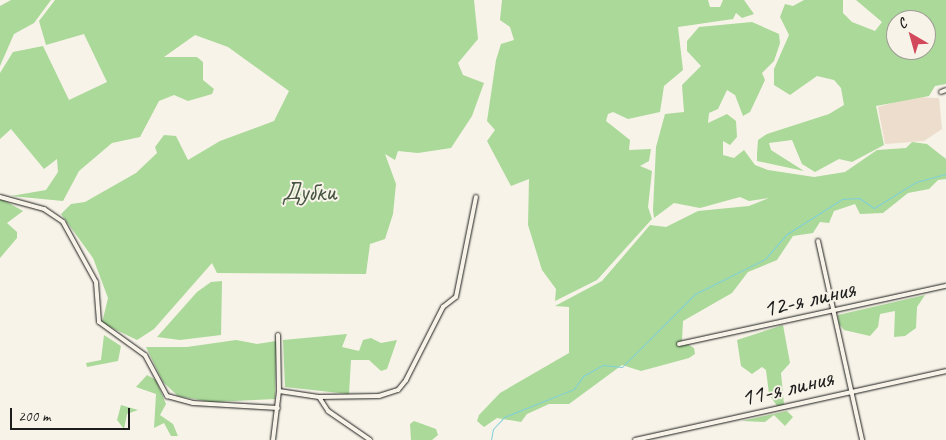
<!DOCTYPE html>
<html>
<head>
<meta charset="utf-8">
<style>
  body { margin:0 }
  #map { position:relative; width:946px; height:440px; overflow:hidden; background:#f7f3e8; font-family:Caveat,sans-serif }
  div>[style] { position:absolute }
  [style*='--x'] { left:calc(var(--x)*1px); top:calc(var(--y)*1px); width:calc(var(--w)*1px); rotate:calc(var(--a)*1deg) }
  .built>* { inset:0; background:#edddcc }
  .green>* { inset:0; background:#aad999 }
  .stream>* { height:1px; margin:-0.5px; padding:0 0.5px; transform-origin:0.5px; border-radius:0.5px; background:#80d0da }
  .roads { filter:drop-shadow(0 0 1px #1c1c1c) drop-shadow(0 0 1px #1c1c1c) }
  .street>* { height:4px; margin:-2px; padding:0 2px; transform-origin:2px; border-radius:2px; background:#f7f3e8 }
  span { translate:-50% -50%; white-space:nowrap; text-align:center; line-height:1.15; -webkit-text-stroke:4px #f7f3e8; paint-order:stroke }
  .park-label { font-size:25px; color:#475542 }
  .street-label { font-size:25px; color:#1c1c1c }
  .north { position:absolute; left:886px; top:10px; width:50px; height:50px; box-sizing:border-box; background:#f7f3e8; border:1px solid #9f9d96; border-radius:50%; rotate:322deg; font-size:14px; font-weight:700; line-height:20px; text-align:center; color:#1c1c1c }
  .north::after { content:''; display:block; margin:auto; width:18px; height:22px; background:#d1495b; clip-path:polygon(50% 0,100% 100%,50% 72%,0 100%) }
  .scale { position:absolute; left:10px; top:408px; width:120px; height:22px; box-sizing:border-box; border:2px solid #1c1c1c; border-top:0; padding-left:6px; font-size:15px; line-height:18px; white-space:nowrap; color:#1c1c1c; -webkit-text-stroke:4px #f7f3e8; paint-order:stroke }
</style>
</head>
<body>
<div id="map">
  <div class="built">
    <div style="clip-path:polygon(912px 97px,939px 98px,942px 129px,924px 141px,885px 144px,878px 107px)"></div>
  </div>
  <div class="green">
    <div style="clip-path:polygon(11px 0,51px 0,34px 23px,14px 34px,0 66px,0 6px)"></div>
    <div style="clip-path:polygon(55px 0,474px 0,478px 39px,458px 63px,463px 75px,484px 83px,472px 116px,451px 148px,418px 153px,398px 151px,395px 160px,385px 154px,396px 184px,393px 214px,385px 239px,370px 244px,366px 274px,217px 273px,212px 263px,154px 329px,137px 340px,102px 323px,108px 298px,93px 258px,61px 214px,71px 204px,85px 202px,136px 173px,157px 153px,155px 147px,164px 135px,176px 136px,188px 160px,220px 141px,274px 121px,289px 91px,228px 47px,195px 35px,164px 57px,197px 57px,203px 62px,203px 80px,214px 89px,212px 94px,188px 101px,174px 95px,159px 101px,140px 137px,112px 143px,79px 171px,63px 201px,11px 196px,46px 190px,58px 172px,57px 159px,44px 169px,11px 129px,0 139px,0 73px,13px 52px,43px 46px,69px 100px,107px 82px,84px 34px,46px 45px,39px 21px)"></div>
    <div style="clip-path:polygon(502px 0,708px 0,710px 7px,720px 7px,723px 0,744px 0,754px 14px,742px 18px,736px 13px,733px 19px,678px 27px,683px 70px,664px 86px,660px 112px,628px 119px,613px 112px,608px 114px,606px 121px,630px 140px,629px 150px,651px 149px,649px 161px,640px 166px,652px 171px,648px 207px,652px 219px,597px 280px,555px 301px,556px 289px,542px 270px,528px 225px,529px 179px,511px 186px,487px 141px,495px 130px,487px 121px,496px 60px,501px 44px,514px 40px,510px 27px,500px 20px)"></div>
    <div style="clip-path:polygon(evenodd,804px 0,843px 0,843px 13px,852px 22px,875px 31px,882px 22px,856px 0,946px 0,946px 84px,935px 86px,929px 96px,876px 106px,884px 145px,852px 162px,839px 159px,815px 172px,802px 164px,792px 140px,769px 143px,771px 150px,804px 171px,757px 161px,757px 155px,758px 140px,767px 134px,829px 114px,844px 105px,841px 88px,834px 80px,817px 76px,790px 95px,774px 85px,774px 69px,789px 35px,780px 17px,785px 4px,793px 6px,804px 0,896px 20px,926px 20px,926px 50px,896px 50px,896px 20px)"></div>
    <div style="clip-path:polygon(752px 22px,779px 34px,780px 43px,774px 61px,762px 73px,765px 80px,750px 112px,743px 116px,735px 95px,727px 90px,718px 109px,709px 113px,708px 123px,727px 114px,736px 121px,737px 137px,730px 145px,723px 141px,723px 155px,734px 158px,744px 150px,755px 165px,768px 170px,814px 177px,845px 172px,877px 150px,906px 148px,912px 142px,927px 144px,946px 159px,946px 179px,938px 180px,929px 189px,908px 193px,883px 213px,860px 214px,855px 204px,834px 211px,829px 223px,820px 222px,813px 233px,793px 236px,777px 260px,748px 272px,732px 293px,683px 321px,682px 341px,694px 348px,695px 354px,689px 358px,641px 371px,622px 365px,569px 404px,549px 404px,527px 414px,521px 422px,497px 418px,484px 427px,477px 421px,479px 415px,500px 393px,569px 353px,569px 307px,555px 306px,602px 281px,650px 225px,666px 227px,698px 211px,749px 206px,769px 198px,749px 201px,740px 197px,700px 208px,674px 203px,654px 218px,653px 210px,656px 147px,665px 114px,684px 112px,682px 85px,701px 66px,687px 51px,687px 41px,699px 27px)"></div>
    <div style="clip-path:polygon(0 198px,23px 211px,7px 223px,17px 232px,17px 238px,0 258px)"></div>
    <div style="clip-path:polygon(222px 281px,221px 335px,180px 340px,157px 337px,197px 292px,211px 282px)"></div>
    <div style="clip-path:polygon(925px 295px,917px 307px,916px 328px,905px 336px,894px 337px,895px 311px,880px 314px,878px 327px,870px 336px,844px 330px,839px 324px,838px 315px)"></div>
    <div style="clip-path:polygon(783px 325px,790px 363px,781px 373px,784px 405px,777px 406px,769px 394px,766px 370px,762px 367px,752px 374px,741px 366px,737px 340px)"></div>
    <div style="clip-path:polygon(347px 334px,342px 347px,359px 351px,363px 340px,371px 338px,381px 343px,397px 340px,387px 369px,381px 371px,369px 360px,351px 360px,349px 394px,285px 387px,283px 340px)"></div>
    <div style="clip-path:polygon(104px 335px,121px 346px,118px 361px,87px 367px,86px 363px,101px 360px)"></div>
    <div style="clip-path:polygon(236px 340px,257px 344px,276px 341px,275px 399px,211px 402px,178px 396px,163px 382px,146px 347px,187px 347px)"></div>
    <div style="clip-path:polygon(147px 375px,156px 380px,166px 404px,160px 415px,173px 424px,178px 436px,171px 436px,164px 423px,154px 428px,156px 394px,136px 387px)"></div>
    <div style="clip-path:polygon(121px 405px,138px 410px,127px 414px,124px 429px,117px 420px)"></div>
    <div style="clip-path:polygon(787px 411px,793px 417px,785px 426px,774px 415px,765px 422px,742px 421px)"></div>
    <div style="clip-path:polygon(414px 421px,436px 429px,438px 435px,432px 440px,411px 440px,410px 424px)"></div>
  </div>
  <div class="stream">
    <div style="--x:491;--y:440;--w:11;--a:-80"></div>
    <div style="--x:493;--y:429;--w:16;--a:-47"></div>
    <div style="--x:504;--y:417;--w:75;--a:-21.8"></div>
    <div style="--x:574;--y:389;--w:16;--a:-55"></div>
    <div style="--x:583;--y:376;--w:23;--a:-29"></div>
    <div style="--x:603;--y:365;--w:19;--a:6"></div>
    <div style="--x:622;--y:367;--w:103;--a:-45"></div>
    <div style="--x:695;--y:294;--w:78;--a:-26.6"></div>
    <div style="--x:765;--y:259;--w:33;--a:-49"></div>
    <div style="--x:787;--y:234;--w:65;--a:-32.5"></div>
    <div style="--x:842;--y:199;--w:17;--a:-3"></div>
    <div style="--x:859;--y:198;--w:18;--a:34"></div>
    <div style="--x:874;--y:208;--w:49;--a:-31.8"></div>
    <div style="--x:916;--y:182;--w:31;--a:-15"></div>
  </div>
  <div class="roads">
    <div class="street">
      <div style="--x:941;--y:92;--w:5;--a:-22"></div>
      <div style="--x:0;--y:197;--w:46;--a:15.3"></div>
      <div style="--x:44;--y:209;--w:23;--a:34"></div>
      <div style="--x:63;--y:222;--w:68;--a:61.2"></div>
      <div style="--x:96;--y:282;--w:40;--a:85.7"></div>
      <div style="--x:99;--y:322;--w:57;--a:35.7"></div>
      <div style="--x:145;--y:355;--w:47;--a:61.8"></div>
      <div style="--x:167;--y:396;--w:27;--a:15"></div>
      <div style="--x:193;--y:403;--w:85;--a:3.4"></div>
      <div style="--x:818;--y:241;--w:204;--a:77.5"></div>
      <div style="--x:278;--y:335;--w:56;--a:89"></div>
      <div style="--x:679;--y:344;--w:273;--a:-12.3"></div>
      <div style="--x:319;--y:397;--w:17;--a:57"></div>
      <div style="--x:328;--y:411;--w:51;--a:34.6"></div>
      <div style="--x:273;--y:440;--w:49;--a:-83"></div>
      <div style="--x:279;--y:391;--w:40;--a:8.5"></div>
      <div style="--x:319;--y:397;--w:60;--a:-1"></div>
      <div style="--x:379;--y:396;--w:20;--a:-18"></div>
      <div style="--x:398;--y:390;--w:13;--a:-51"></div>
      <div style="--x:406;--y:380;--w:82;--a:-63.1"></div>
      <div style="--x:443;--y:307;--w:16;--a:-38"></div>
      <div style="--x:456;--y:297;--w:102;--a:-78.7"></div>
      <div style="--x:635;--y:440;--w:319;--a:-12.5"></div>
    </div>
  </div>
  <div class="park-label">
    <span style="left:309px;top:192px">Дубки</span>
  </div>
  <div class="street-label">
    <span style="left:809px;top:299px;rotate:-13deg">12-я линия</span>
    <span style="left:787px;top:388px;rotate:-13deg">11-я линия</span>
  </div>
  <div class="north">С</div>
  <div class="scale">200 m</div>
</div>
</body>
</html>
